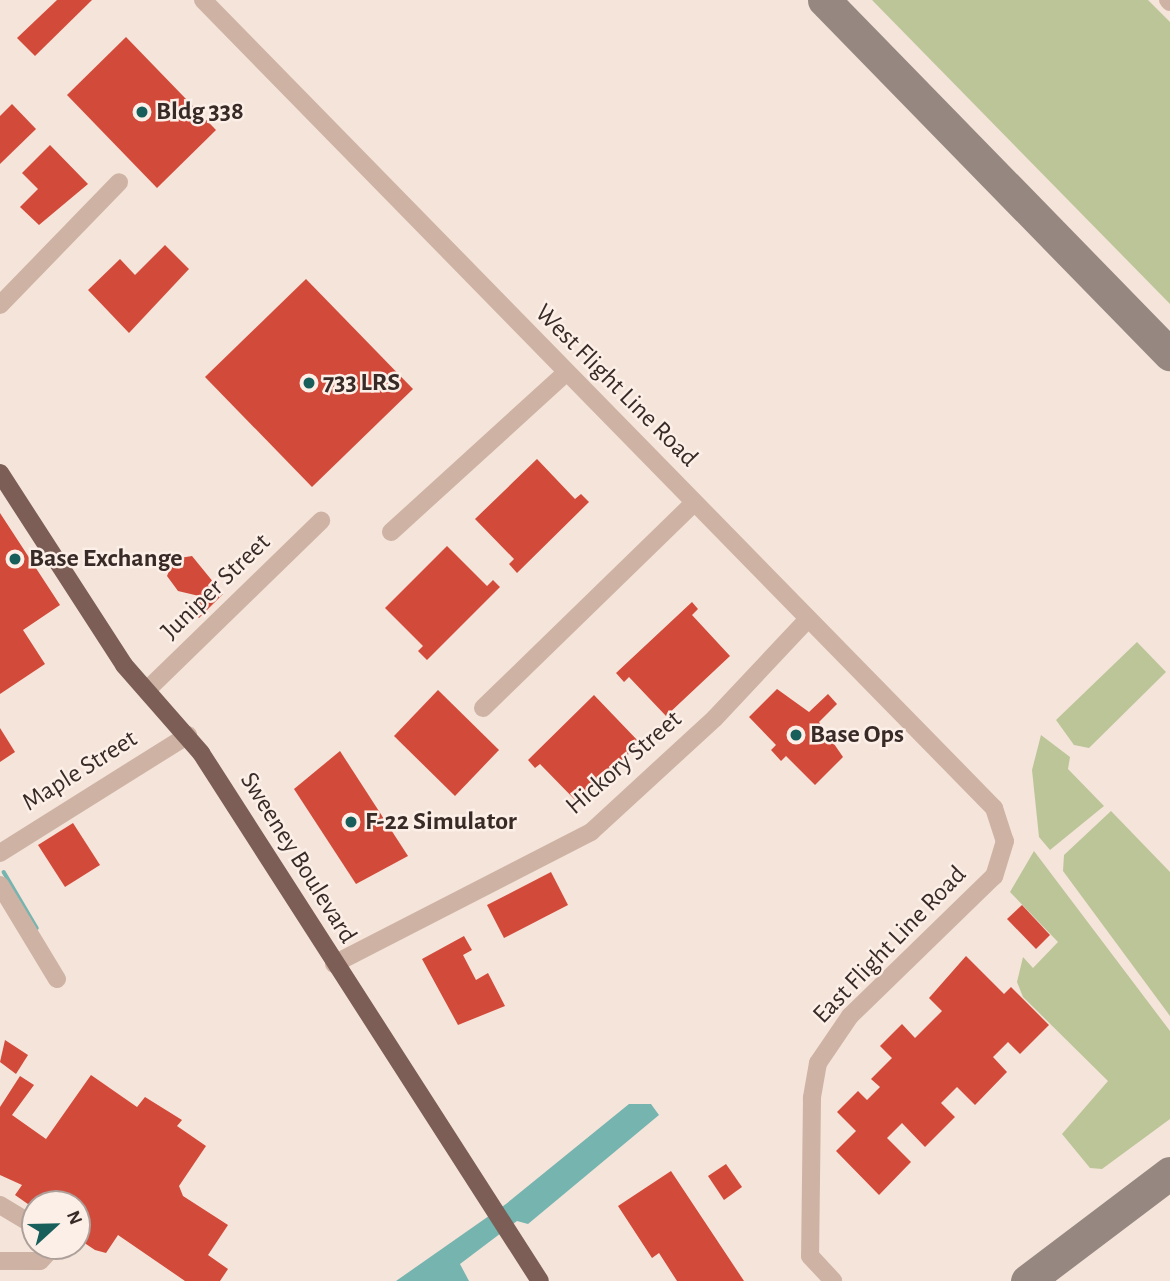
<!DOCTYPE html>
<html>
<head>
<meta charset="utf-8">
<style>
  body { margin:0 }
  #map { position:relative; width:1170px; height:1281px; overflow:hidden; background:#f4e4da; font-family:"Alegreya Sans",sans-serif }
  div>[style] { position:absolute }
  [style*='--x'] { left:calc(var(--x)*1px); top:calc(var(--y)*1px); width:calc(var(--w)*1px); rotate:calc(var(--a)*1deg) }
  .green>* { inset:0; background:#bcc598 }
  .water>* { inset:0; background:#76b4af }
  .stream>* { height:3.5px; margin:-1.75px; padding:0 1.75px; transform-origin:1.75px; border-radius:1.75px; background:#76b4af }
  .taxiway>* { height:33px; margin:-16.5px; padding:0 16.5px; transform-origin:16.5px; border-radius:16.5px; background:#968780 }
  .building>* { inset:0; background:#d24a3a }
  .minor>* { height:18px; margin:-9px; padding:0 9px; transform-origin:9px; border-radius:9px; background:#ceb2a4 }
  .major>* { height:18px; margin:-9px; padding:0 9px; transform-origin:9px; border-radius:9px; background:#7c5e56 }
  .dots>* { width:19px; height:19px; translate:-50% -50%; box-sizing:border-box; border:4px solid #fbefe7; border-radius:50% }
  span { translate:-50% -50%; white-space:nowrap; text-align:center; line-height:1.15; -webkit-text-stroke:5px #fbefe7; paint-order:stroke }
  .poi-label { font-size:26px; color:#382a27; font-weight:700 }
  .left { translate:0 -50%; text-align:left }
  .street-label { font-size:26px; color:#382a27 }
  .north { position:absolute; left:21px; top:1190px; width:70px; height:70px; box-sizing:border-box; background:#fbefe7; border:2px solid #ada09a; border-radius:50%; rotate:68deg; font-size:19px; font-weight:700; line-height:28px; text-align:center; color:#382a27 }
  .north::after { content:''; display:block; margin:auto; width:24px; height:32px; background:#185e5a; clip-path:polygon(50% 0,100% 100%,50% 72%,0 100%) }
</style>
</head>
<body>
<div id="map">
  <div class="green">
    <div style="clip-path:polygon(872px 0,1148px 0,1170px 22px,1170px 304px)"></div>
    <div style="clip-path:polygon(1137px 642px,1166px 672px,1089px 748px,1074px 745px,1056px 720px)"></div>
    <div style="clip-path:polygon(1041px 735px,1070px 757px,1068px 769px,1104px 806px,1050px 850px,1039px 837px,1032px 770px)"></div>
    <div style="clip-path:polygon(1111px 811px,1170px 872px,1170px 1016px,1063px 871px,1064px 855px)"></div>
    <div style="clip-path:polygon(1034px 851px,1170px 1031px,1170px 1119px,1102px 1169px,1090px 1168px,1062px 1134px,1108px 1081px,1023px 997px,1017px 982px,1023px 957px,1033px 968px,1058px 942px,1010px 892px)"></div>
  </div>
  <div class="water">
    <div style="clip-path:polygon(629px 1104px,651px 1104px,659px 1115px,528px 1224px,517px 1221px,460px 1264px,469px 1281px,396px 1281px,506px 1204px)"></div>
  </div>
  <div class="stream">
    <div style="--x:4;--y:872;--w:65;--a:59.5"></div>
  </div>
  <div class="taxiway">
    <div style="--x:824;--y:0;--w:495;--a:45.7"></div>
    <div style="--x:1027;--y:1281;--w:179;--a:-37.1"></div>
  </div>
  <div class="building">
    <div style="clip-path:polygon(57px 0,92px 0,35px 56px,17px 38px)"></div>
    <div style="clip-path:polygon(126px 37px,216px 130px,157px 188px,67px 95px)"></div>
    <div style="clip-path:polygon(12px 104px,36px 129px,0 164px,0 116px)"></div>
    <div style="clip-path:polygon(50px 145px,88px 184px,39px 225px,20px 207px,38px 189px,22px 173px)"></div>
    <div style="clip-path:polygon(165px 245px,189px 269px,129px 333px,88px 290px,120px 259px,135px 275px)"></div>
    <div style="clip-path:polygon(306px 279px,413px 389px,312px 487px,205px 377px)"></div>
    <div style="clip-path:polygon(537px 459px,575px 499px,581px 494px,589px 502px,517px 573px,509px 564px,514px 559px,475px 519px)"></div>
    <div style="clip-path:polygon(0 513px,60px 605px,23px 630px,45px 664px,0 694px)"></div>
    <div style="clip-path:polygon(447px 546px,487px 586px,493px 580px,500px 587px,427px 660px,418px 651px,423px 646px,385px 608px)"></div>
    <div style="clip-path:polygon(192px 556px,223px 594px,199px 618px,188px 607px,199px 596px,178px 591px,167px 576px,174px 559px)"></div>
    <div style="clip-path:polygon(692px 602px,698px 609px,692px 615px,730px 656px,666px 716px,629px 677px,624px 682px,616px 673px)"></div>
    <div style="clip-path:polygon(777px 689px,809px 712px,828px 694px,837px 704px,819px 722px,843px 757px,815px 785px,786px 756px,781px 761px,771px 750px,776px 745px,749px 717px)"></div>
    <div style="clip-path:polygon(438px 690px,499px 750px,455px 796px,394px 736px)"></div>
    <div style="clip-path:polygon(594px 695px,640px 743px,578px 803px,540px 764px,535px 768px,528px 760px)"></div>
    <div style="clip-path:polygon(0 728px,15px 752px,0 762px)"></div>
    <div style="clip-path:polygon(340px 751px,408px 856px,356px 884px,294px 789px)"></div>
    <div style="clip-path:polygon(73px 823px,100px 865px,65px 887px,38px 845px)"></div>
    <div style="clip-path:polygon(551px 872px,568px 905px,504px 938px,487px 905px)"></div>
    <div style="clip-path:polygon(1022px 905px,1050px 935px,1036px 949px,1007px 919px)"></div>
    <div style="clip-path:polygon(464px 936px,472px 950px,463px 955px,476px 980px,488px 973px,505px 1006px,458px 1025px,422px 959px)"></div>
    <div style="clip-path:polygon(966px 956px,1004px 994px,1011px 987px,1049px 1025px,1020px 1054px,1008px 1042px,993px 1057px,1007px 1072px,975px 1105px,957px 1087px,941px 1103px,955px 1117px,925px 1147px,902px 1123px,887px 1138px,911px 1162px,879px 1195px,836px 1151px,856px 1131px,837px 1112px,858px 1091px,867px 1100px,880px 1087px,871px 1079px,892px 1058px,880px 1046px,902px 1024px,915px 1038px,942px 1011px,929px 998px)"></div>
    <div style="clip-path:polygon(5px 1040px,28px 1055px,16px 1074px,0 1062px)"></div>
    <div style="clip-path:polygon(91px 1075px,137px 1107px,145px 1097px,182px 1120px,177px 1126px,206px 1146px,179px 1186px,183px 1196px,228px 1225px,208px 1255px,228px 1269px,220px 1281px,185px 1281px,118px 1235px,106px 1253px,95px 1250px,77px 1238px,77px 1204px,35px 1204px,35px 1209px,15px 1195px,22px 1185px,0 1175px,0 1107px,20px 1076px,34px 1085px,12px 1115px,46px 1139px)"></div>
    <div style="clip-path:polygon(726px 1164px,742px 1187px,724px 1200px,708px 1176px)"></div>
    <div style="clip-path:polygon(671px 1171px,744px 1281px,677px 1281px,659px 1253px,652px 1258px,618px 1206px)"></div>
  </div>
  <div class="minor">
    <div style="--x:203;--y:0;--w:1131;--a:45.61"></div>
    <div style="--x:994;--y:808;--w:35;--a:72"></div>
    <div style="--x:1005;--y:841;--w:37;--a:107"></div>
    <div style="--x:994;--y:876;--w:201;--a:135.8"></div>
    <div style="--x:850;--y:1016;--w:57;--a:124.2"></div>
    <div style="--x:818;--y:1063;--w:36;--a:100"></div>
    <div style="--x:812;--y:1098;--w:158;--a:90.7"></div>
    <div style="--x:810;--y:1256;--w:34;--a:47"></div>
    <div style="--x:1168;--y:0;--w:3;--a:45"></div>
    <div style="--x:0;--y:305;--w:171;--a:-45.9"></div>
    <div style="--x:391;--y:532;--w:236;--a:-42.3"></div>
    <div style="--x:147;--y:690;--w:243;--a:-44.2"></div>
    <div style="--x:483;--y:708;--w:294;--a:-44.2"></div>
    <div style="--x:0;--y:853;--w:222;--a:-32.1"></div>
    <div style="--x:0;--y:885;--w:110;--a:58.8"></div>
    <div style="--x:334;--y:964;--w:289;--a:-27.2"></div>
    <div style="--x:591;--y:832;--w:168;--a:-42.6"></div>
    <div style="--x:715;--y:718;--w:136;--a:-46.8"></div>
    <div style="--x:0;--y:1205;--w:41;--a:31"></div>
    <div style="--x:0;--y:1261;--w:40;--a:0"></div>
    <div style="--x:40;--y:1261;--w:21;--a:-47"></div>
  </div>
  <div class="major">
    <div style="--x:0;--y:473;--w:229;--a:57.1"></div>
    <div style="--x:124;--y:665;--w:117;--a:48.8"></div>
    <div style="--x:201;--y:753;--w:627;--a:57.3"></div>
  </div>
  <div class="dots">
    <div style="left:142px;top:112px;background:#185e5a"></div>
    <div style="left:309px;top:383px;background:#185e5a"></div>
    <div style="left:15px;top:559px;background:#185e5a"></div>
    <div style="left:796px;top:735px;background:#185e5a"></div>
    <div style="left:351px;top:822px;background:#185e5a"></div>
  </div>
  <div class="poi-label">
    <span class="left" style="left:156px;top:112px">Bldg 338</span>
    <span class="left" style="left:323px;top:383px">733 LRS</span>
    <span class="left" style="left:29px;top:559px">Base Exchange</span>
    <span class="left" style="left:810px;top:735px">Base Ops</span>
    <span class="left" style="left:365px;top:822px">F-22 Simulator</span>
  </div>
  <div class="street-label">
    <span style="left:616px;top:386px;rotate:45deg">West Flight Line Road</span>
    <span style="left:216px;top:587px;rotate:-44deg">Juniper Street</span>
    <span style="left:624px;top:763px;rotate:-41deg">Hickory Street</span>
    <span style="left:80px;top:771px;rotate:-32deg">Maple Street</span>
    <span style="left:298px;top:858px;rotate:58deg">Sweeney Boulevard</span>
    <span style="left:890px;top:945px;rotate:-46deg">East Flight Line Road</span>
  </div>
  <div class="north">N</div>
</div>
</body>
</html>
